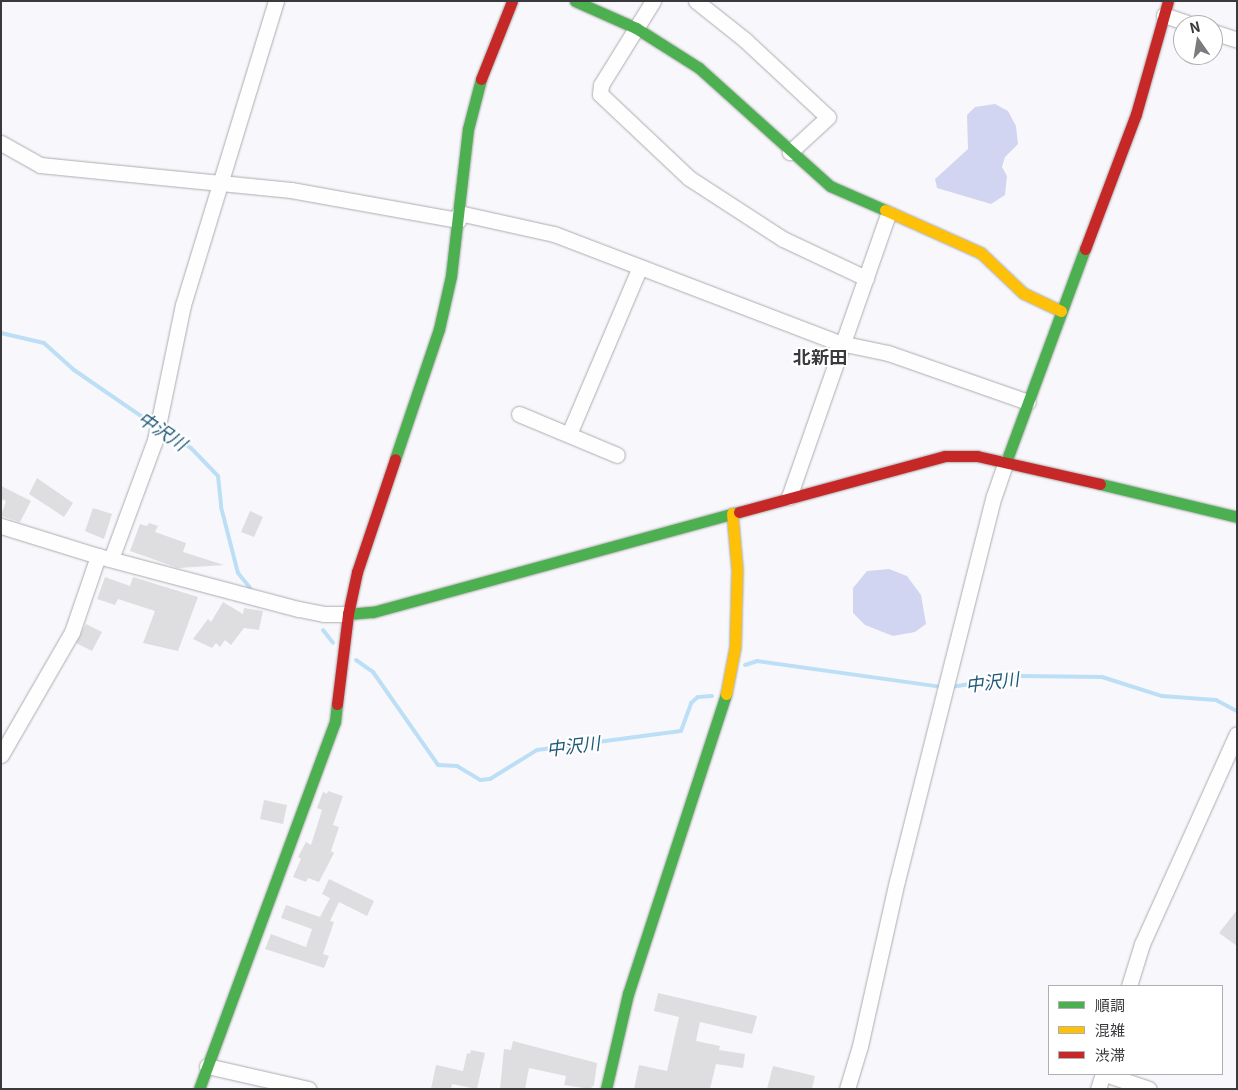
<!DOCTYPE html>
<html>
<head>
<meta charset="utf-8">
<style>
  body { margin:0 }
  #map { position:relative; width:1238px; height:1090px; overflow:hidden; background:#f8f8fc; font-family:Georgia,"Noto Sans JP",serif }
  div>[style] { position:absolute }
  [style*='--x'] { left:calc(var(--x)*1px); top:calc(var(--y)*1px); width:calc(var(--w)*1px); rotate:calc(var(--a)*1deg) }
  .forest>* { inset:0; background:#d2d5f1 }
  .stream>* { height:4px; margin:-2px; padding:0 2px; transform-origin:2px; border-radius:2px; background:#bcdff5 }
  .building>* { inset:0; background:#dedee1 }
  .roads { filter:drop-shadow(0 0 1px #acacaf) drop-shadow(0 0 1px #acacaf) }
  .street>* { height:15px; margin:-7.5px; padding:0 7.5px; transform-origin:7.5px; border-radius:7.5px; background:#fefeff }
  .fast>* { height:11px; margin:-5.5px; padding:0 5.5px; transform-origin:5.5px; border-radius:5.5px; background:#4caf50 }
  .slow>* { height:11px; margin:-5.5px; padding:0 5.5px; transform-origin:5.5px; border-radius:5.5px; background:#ffc107 }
  .jam>* { height:11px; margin:-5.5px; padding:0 5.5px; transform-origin:5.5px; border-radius:5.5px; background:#c62828 }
  span { translate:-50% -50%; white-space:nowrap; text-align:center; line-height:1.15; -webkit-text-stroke:4px #fff; paint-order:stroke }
  .neighbourhood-label { font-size:18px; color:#393a3d; font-weight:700 }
  .water-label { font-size:18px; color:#1e5877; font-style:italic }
  .frame { position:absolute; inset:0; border:2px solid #393a3d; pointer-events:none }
  .legend { position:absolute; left:1048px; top:985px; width:175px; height:90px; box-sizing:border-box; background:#fff; border:1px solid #b0b0b1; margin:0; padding:6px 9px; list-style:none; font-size:15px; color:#393a3d }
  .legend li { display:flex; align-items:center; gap:10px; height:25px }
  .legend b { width:25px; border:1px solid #b0b0b1 }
  .north { position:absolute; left:1173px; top:15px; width:50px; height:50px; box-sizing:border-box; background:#fff; border:1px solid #b0b0b1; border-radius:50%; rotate:347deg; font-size:14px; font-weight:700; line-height:20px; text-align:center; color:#393a3d }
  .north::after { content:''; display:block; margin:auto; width:18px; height:22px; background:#7c7c80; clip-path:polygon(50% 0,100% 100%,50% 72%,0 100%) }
</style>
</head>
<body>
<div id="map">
  <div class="forest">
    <div style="clip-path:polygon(995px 104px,1008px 111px,1016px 126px,1018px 144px,1005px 157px,1002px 167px,1007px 176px,1005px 195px,991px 204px,937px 188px,935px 179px,968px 149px,967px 115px,975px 107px)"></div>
    <div style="clip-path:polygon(889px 569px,907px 576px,921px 595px,926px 624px,915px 632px,893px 636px,865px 625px,853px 613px,853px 588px,867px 571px)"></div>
  </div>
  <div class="stream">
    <div style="--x:1;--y:333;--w:44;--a:13.1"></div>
    <div style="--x:44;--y:343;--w:40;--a:42"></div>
    <div style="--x:74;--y:370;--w:97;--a:34.5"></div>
    <div style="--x:160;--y:428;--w:37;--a:33"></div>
    <div style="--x:191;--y:448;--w:39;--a:46"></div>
    <div style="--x:218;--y:476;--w:31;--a:84"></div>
    <div style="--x:221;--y:507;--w:68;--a:75.6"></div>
    <div style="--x:238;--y:573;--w:19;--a:51"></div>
    <div style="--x:323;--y:630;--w:16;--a:52"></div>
    <div style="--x:356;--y:660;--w:21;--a:35"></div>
    <div style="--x:373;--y:672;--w:113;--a:55"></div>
    <div style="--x:438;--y:765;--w:19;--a:3"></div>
    <div style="--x:457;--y:766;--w:27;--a:31"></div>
    <div style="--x:480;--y:780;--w:10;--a:-6"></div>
    <div style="--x:490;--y:779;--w:55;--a:-31.7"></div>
    <div style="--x:537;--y:750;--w:145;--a:-7.5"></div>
    <div style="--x:681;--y:731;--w:30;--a:-70"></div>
    <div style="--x:691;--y:703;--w:9;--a:-41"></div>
    <div style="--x:698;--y:697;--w:14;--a:-4"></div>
    <div style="--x:745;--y:665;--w:13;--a:-18"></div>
    <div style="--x:757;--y:661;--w:186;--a:8"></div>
    <div style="--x:951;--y:687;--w:71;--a:-8.9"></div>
    <div style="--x:1021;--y:676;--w:81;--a:0.7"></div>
    <div style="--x:1102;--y:677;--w:63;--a:17.6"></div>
    <div style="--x:1162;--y:696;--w:54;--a:4.2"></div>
    <div style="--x:1216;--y:700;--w:24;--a:28"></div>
  </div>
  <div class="building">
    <div style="clip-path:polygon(37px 478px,73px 503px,64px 517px,29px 494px)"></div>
    <div style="clip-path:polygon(1px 486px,31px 501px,20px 522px,1px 516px,6px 501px,1px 499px)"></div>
    <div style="clip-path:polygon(93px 508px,112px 514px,104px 539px,85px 531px)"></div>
    <div style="clip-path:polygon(250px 511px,263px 517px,254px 537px,241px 532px)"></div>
    <div style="clip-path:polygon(149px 523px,158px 526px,155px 532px,186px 543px,183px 552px,224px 565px,178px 568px,130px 551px,140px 524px,147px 526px)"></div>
    <div style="clip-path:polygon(105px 577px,130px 586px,133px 577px,198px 597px,178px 651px,143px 643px,155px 611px,118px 599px,115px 605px,97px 599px)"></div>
    <div style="clip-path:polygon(223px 602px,243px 614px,244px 608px,263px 611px,259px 630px,244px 628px,231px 645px,225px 640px,220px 647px,216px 643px,212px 648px,193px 639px,208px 619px,211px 622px)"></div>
    <div style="clip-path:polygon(86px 624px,102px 632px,92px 651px,76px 643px)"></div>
    <div style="clip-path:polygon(328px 791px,343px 796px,333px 825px,339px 827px,331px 851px,334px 853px,319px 882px,308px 878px,306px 882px,293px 877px,301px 859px,298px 857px,306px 842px,311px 845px,322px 810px,317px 808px,323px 792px,327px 794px)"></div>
    <div style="clip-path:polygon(264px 800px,287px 805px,283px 824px,260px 819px)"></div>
    <div style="clip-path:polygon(329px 879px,374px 901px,367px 916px,339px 902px,330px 921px,334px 922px,323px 954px,329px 956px,324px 968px,265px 949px,271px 934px,306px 947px,312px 929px,281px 918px,286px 905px,320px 917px,330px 898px,322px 894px)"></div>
    <div style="clip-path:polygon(1237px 910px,1237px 946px,1219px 933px)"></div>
    <div style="clip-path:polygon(658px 993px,757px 1016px,752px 1034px,700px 1022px,696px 1041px,720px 1046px,719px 1050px,745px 1054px,743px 1068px,716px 1064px,710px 1089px,634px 1089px,639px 1065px,667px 1071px,679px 1017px,654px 1011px)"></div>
    <div style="clip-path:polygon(513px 1041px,597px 1063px,594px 1085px,590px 1089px,564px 1085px,566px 1076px,529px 1068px,525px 1089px,500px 1089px,504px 1049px,511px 1050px)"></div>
    <div style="clip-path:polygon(471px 1050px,485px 1053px,477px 1089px,452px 1084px,451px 1089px,431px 1089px,436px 1065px,463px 1071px,467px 1053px,470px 1054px)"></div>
    <div style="clip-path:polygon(773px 1066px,815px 1076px,812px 1089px,767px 1089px)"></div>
  </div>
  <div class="roads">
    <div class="street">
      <div style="--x:653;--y:1;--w:99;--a:121.8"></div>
      <div style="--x:601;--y:85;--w:9;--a:96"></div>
      <div style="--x:600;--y:94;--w:122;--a:43.3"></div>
      <div style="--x:689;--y:178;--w:112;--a:33"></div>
      <div style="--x:783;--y:239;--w:92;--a:25.2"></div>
      <div style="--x:696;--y:1;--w:63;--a:38.5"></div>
      <div style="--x:745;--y:40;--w:113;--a:42.9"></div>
      <div style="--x:828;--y:117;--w:52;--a:137.4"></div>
      <div style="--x:1164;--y:15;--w:31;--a:19"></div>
      <div style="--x:1213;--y:32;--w:25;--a:18"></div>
      <div style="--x:1;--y:143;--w:45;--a:29.4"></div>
      <div style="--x:40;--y:165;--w:252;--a:5.7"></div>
      <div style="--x:291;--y:190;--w:170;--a:10.2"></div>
      <div style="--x:459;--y:213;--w:97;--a:12.5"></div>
      <div style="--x:554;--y:234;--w:306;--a:20.9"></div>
      <div style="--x:840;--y:343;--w:49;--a:11.8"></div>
      <div style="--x:888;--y:353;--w:148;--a:19.3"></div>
      <div style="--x:519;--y:414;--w:106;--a:22.7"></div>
      <div style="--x:569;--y:434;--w:181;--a:-67"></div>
      <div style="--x:789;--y:497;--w:300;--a:-70.7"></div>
      <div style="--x:1;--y:526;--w:102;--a:17.2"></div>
      <div style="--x:98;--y:556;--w:208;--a:14.8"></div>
      <div style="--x:299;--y:609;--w:25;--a:11"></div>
      <div style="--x:324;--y:614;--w:24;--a:0"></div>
      <div style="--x:111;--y:559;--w:127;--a:-69.7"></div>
      <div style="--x:155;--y:440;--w:138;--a:-78.3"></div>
      <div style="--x:183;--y:305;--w:318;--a:-73"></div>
      <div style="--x:1;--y:755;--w:142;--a:-60"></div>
      <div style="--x:72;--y:632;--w:80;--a:-71.1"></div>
      <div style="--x:1129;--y:986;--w:44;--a:-72.8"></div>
      <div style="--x:1142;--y:944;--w:230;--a:-65.7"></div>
      <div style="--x:207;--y:1066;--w:104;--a:12.8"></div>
      <div style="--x:1105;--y:1074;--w:46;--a:18.8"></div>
      <div style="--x:847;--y:1089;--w:45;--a:-73.2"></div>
      <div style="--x:860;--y:1046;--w:169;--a:-77.4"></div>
      <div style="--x:897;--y:881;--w:397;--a:-75.9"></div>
      <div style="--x:994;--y:496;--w:36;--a:-71"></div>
      <div style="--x:1098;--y:1089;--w:16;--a:-72"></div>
    </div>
    <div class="fast">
      <div style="--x:575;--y:1;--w:67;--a:23.9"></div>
      <div style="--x:636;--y:28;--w:75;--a:32.4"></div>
      <div style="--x:699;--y:68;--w:176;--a:42"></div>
      <div style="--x:830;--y:186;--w:60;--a:23.6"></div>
      <div style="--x:395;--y:459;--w:137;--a:-71.3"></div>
      <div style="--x:439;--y:329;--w:54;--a:-77.2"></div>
      <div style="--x:451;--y:276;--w:148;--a:-83.4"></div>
      <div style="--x:468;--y:129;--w:52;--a:-75.4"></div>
      <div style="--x:1006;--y:462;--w:227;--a:-69.7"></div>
      <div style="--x:1100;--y:484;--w:141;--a:13.5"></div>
      <div style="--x:348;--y:614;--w:25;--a:-5"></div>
      <div style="--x:373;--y:612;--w:379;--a:-15.3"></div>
      <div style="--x:199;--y:1089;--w:391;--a:-69.7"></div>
      <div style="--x:335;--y:722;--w:18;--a:-84"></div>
      <div style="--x:606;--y:1089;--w:98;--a:-77"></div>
      <div style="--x:628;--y:994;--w:316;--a:-71.9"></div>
    </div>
    <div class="slow">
      <div style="--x:885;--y:210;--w:105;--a:24.1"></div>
      <div style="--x:981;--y:253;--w:58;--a:43.6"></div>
      <div style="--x:1023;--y:293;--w:42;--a:25.3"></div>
      <div style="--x:726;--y:694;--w:48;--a:-79.2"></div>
      <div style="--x:735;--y:647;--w:78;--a:-88.5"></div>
      <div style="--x:737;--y:569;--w:56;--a:-95.1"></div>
    </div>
    <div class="jam">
      <div style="--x:481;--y:79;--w:84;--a:-68.3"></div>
      <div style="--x:1085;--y:249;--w:144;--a:-69.3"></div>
      <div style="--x:1136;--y:114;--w:117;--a:-74.2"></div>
      <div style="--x:739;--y:512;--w:213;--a:-15.2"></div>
      <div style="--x:945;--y:456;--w:32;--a:0"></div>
      <div style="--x:977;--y:456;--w:126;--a:12.8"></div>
      <div style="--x:337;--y:704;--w:91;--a:-83"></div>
      <div style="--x:348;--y:614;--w:43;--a:-77.9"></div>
      <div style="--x:357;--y:572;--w:119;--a:-71.4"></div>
    </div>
  </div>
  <div class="neighbourhood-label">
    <span style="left:820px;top:356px">北新田</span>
  </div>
  <div class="water-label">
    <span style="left:163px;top:430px;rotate:34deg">中沢川</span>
    <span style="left:992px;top:681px;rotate:-7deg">中沢川</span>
    <span style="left:573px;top:745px;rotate:-7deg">中沢川</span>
  </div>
  <div class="frame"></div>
  <ul class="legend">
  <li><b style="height:6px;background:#4caf50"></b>順調</li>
  <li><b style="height:6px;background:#ffc107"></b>混雑</li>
  <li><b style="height:6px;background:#c62828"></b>渋滞</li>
  </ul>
  <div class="north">N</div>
</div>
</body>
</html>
